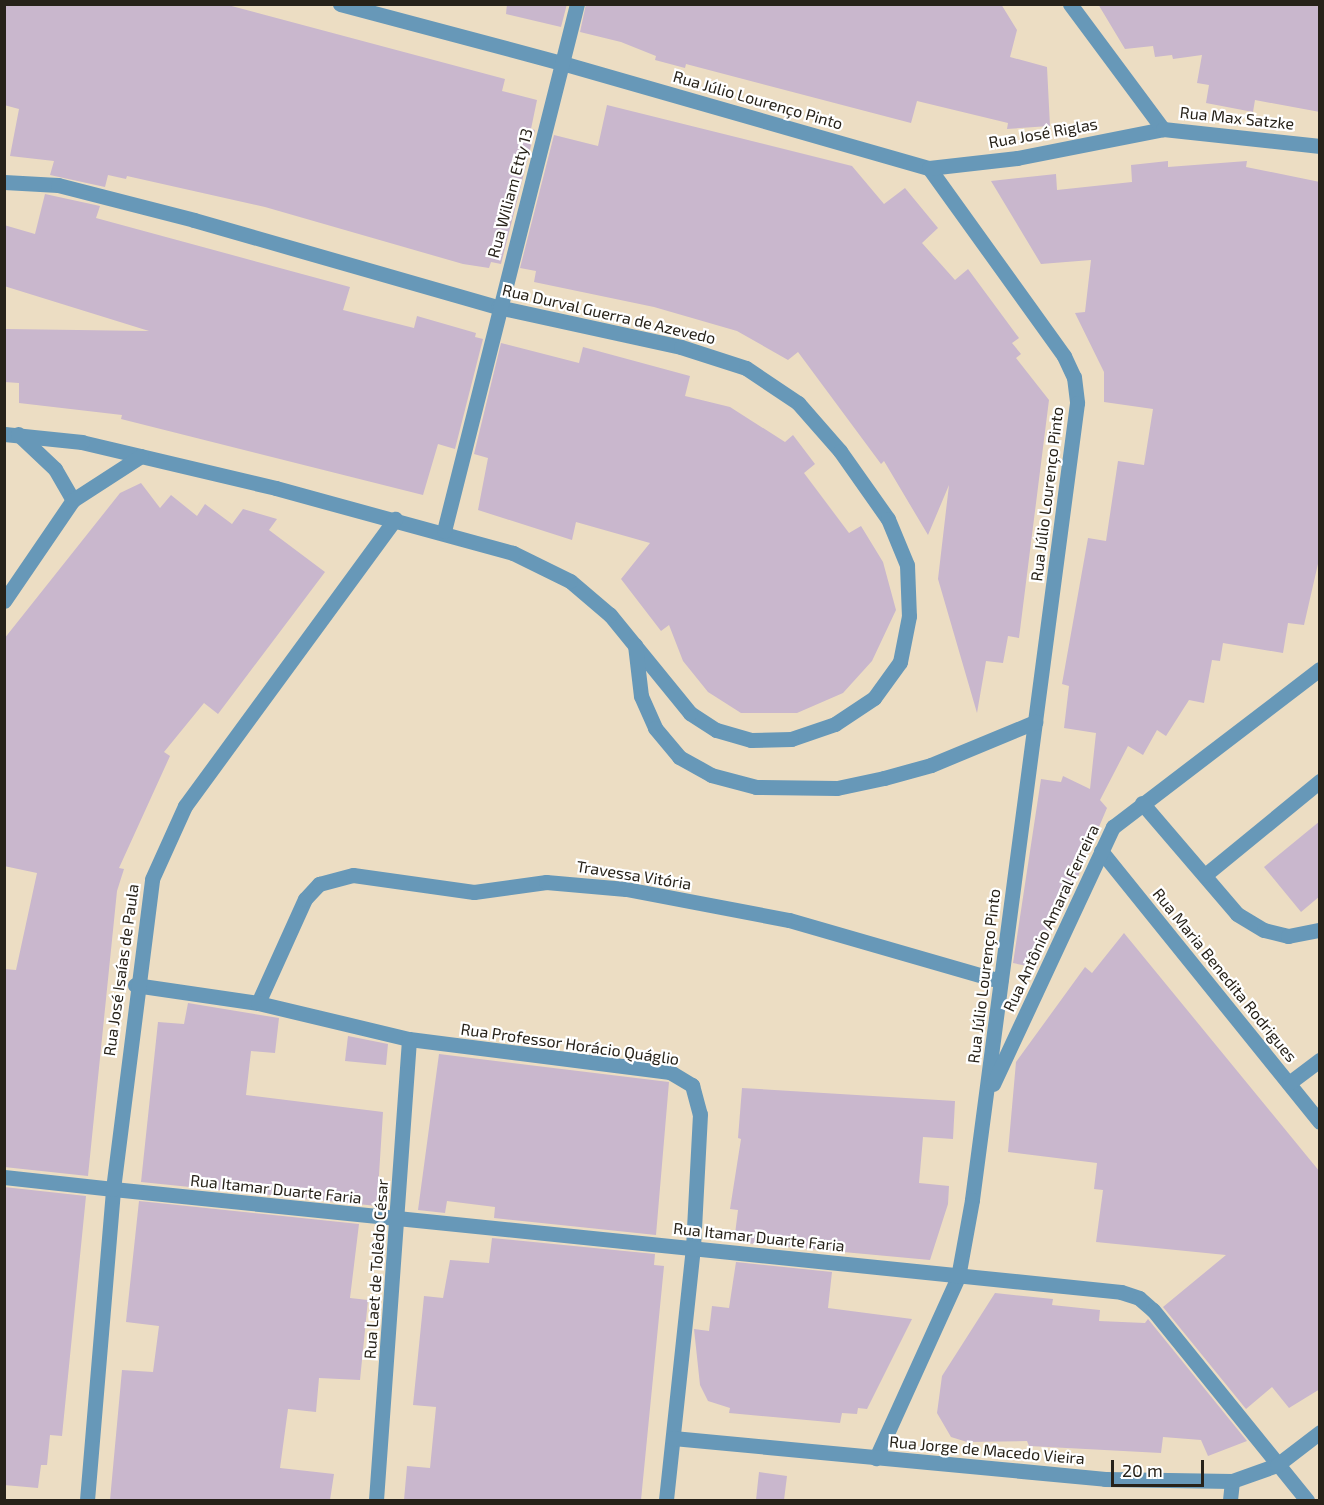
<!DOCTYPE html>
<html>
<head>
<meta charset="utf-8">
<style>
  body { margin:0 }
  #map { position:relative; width:1324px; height:1505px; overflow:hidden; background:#ecddc3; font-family:"Exo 2",sans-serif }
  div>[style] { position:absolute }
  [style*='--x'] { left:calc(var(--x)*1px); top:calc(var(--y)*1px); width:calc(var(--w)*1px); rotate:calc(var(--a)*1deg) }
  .building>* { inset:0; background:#c9b7cd }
  .service>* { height:15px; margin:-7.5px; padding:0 7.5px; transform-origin:7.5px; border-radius:7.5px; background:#6798b8 }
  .minor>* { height:15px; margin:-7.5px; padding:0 7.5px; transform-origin:7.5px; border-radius:7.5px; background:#6798b8 }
  .tertiary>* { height:15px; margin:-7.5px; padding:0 7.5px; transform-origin:7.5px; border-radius:7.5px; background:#6798b8 }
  span { translate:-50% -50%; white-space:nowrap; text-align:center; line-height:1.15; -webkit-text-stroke:4.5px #fff; paint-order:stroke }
  .street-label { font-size:16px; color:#272219 }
  .frame { position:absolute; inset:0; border:6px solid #272219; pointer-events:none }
  .scale { position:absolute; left:1111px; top:1460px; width:93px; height:27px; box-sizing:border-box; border:3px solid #272219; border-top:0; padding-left:8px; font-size:18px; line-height:21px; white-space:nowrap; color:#272219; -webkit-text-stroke:4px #fff; paint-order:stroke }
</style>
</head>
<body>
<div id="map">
  <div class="building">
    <div style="clip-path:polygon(4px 4px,224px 4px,505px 79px,502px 91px,537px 100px,531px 129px,535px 130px,501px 264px,491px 262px,489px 268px,463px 264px,265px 207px,127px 176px,126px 179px,108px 175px,105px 187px,50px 175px,54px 161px,10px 156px,19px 109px,4px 105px)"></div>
    <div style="clip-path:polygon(507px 4px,567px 4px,561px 27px,506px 14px)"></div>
    <div style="clip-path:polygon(586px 4px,1001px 4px,1017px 30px,1010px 57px,1047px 67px,1050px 126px,1007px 129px,1008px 123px,917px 101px,911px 123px,686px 64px,685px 68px,655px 60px,656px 56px,621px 42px,580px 32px)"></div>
    <div style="clip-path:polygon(1098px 4px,1320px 4px,1320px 112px,1255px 100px,1253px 112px,1206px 103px,1209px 85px,1197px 83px,1202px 55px,1173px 59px,1172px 55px,1155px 57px,1153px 46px,1125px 49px)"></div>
    <div style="clip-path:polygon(607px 105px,852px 166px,884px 204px,905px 188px,938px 228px,922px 243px,955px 280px,968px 269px,1019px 338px,1012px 343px,1021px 354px,1016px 358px,1049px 400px,1019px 638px,1008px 636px,1003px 663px,986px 661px,977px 713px,938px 579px,949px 485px,928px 535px,884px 461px,881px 464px,798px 352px,788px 360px,737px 331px,654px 307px,534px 282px,536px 271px,520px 268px,554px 135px,598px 146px)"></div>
    <div style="clip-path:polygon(1168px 161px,1168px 167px,1247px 161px,1246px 167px,1320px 182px,1320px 555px,1304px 625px,1288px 623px,1283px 653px,1223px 643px,1220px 661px,1212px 660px,1204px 703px,1189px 700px,1166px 736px,1157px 730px,1143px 755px,1128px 746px,1100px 800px,1107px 808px,1062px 914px,1053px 912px,1037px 968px,1013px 963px,1041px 779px,1061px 782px,1063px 776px,1090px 789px,1096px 733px,1064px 728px,1069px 686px,1062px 684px,1088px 538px,1106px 541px,1118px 461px,1144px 465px,1153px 409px,1104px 402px,1104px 372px,1075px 313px,1085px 312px,1091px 260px,1041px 264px,991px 181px,1056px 174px,1057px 190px,1132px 182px,1131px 165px)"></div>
    <div style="clip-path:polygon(45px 194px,100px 206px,96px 218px,350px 287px,343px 310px,414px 328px,417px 316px,476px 333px,475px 337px,483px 339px,455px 449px,438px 444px,423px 495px,121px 419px,122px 415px,19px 403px,19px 383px,4px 382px,6px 329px,149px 331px,4px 286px,4px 225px,35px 234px)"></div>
    <div style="clip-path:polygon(501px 343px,579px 363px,583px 347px,690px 376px,685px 396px,730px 407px,785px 442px,793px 435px,815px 464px,804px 473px,849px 533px,861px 526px,883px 562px,896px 610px,872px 661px,843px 693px,797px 713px,741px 713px,708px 692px,683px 661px,669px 625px,661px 631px,621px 579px,650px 543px,576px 522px,572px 540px,478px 510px,488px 458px,474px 454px)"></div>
    <div style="clip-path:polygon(141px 483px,160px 508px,171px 495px,197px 516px,205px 504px,232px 524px,243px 509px,277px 519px,269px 530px,325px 572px,218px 714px,204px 703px,164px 752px,170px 756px,119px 868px,124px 869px,117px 891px,88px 1176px,4px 1167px,4px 969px,16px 970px,37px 873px,4px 866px,4px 639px,120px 493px)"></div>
    <div style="clip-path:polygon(1320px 821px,1320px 896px,1301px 912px,1264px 867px)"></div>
    <div style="clip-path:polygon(1124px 933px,1320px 1172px,1320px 1389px,1289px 1408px,1272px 1387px,1246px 1409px,1163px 1307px,1226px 1255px,1096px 1242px,1103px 1190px,1094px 1189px,1097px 1163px,1008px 1152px,1016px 1062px,1085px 967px,1092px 973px)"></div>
    <div style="clip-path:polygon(188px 1003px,279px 1018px,275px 1053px,251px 1051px,246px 1095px,383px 1112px,377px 1206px,141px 1182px,158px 1022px,184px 1024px)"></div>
    <div style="clip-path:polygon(348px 1036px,388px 1044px,386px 1065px,345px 1061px)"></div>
    <div style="clip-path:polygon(439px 1054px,669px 1082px,656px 1235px,494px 1218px,495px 1207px,447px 1201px,445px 1213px,418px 1210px)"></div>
    <div style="clip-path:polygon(742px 1088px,955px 1101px,953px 1139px,923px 1137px,919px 1183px,949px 1186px,948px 1204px,930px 1260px,734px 1242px,738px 1210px,730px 1209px,741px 1139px,738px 1138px)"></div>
    <div style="clip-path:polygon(4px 1187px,86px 1196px,62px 1436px,50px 1435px,47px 1465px,41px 1465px,38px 1488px,4px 1485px)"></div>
    <div style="clip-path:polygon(139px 1201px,359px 1224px,350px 1298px,368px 1300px,360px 1380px,319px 1378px,316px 1412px,288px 1409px,280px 1468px,334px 1474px,330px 1500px,110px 1500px,122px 1370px,153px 1372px,159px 1326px,126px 1322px)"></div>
    <div style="clip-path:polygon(492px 1238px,655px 1254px,654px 1265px,664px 1266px,641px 1500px,404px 1500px,407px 1466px,430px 1468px,436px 1407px,413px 1405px,424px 1296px,443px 1298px,450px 1260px,489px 1263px)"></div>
    <div style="clip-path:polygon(736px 1262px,832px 1272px,828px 1308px,912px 1319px,867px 1409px,858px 1408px,857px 1414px,842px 1413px,840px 1423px,729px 1413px,730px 1408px,708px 1401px,700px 1385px,694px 1329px,709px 1331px,712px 1306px,729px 1308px)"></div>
    <div style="clip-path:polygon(995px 1293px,1053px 1299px,1052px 1305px,1100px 1310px,1099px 1321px,1145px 1323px,1148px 1319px,1247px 1441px,1208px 1456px,1201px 1440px,1163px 1437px,1161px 1453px,1029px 1446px,1027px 1441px,967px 1442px,951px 1437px,937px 1413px,942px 1376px)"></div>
    <div style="clip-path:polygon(759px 1472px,787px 1476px,784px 1500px,756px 1500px)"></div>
  </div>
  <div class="service">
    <div style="--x:1142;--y:803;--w:146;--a:49.4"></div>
    <div style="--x:1237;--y:914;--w:31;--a:31"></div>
    <div style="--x:1264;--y:930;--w:25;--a:14"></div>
    <div style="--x:1288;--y:936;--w:33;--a:-11"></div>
    <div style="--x:1205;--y:875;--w:149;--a:-39.3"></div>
    <div style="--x:258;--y:1003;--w:114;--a:-65.7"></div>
    <div style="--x:305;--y:899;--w:21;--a:-47"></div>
    <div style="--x:319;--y:884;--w:35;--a:-15"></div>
    <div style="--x:353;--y:875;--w:122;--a:8"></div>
    <div style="--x:474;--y:892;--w:73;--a:-7.9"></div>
    <div style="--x:546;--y:882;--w:80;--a:5"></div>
    <div style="--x:626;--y:889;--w:166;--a:10.8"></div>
    <div style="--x:789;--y:920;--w:220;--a:16.1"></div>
    <div style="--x:4;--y:1177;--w:110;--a:6.3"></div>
    <div style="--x:1230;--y:1500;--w:19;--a:-84"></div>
  </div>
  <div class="minor">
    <div style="--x:340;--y:4;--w:230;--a:14.9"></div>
    <div style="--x:562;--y:63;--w:382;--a:16"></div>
    <div style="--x:929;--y:168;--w:231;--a:54.3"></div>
    <div style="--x:1064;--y:356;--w:23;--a:65"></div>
    <div style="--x:1074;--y:377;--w:26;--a:83"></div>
    <div style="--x:1077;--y:403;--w:804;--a:97.51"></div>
    <div style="--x:972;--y:1200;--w:78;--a:100.3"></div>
    <div style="--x:958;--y:1277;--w:199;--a:114.4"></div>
    <div style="--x:929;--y:168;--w:89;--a:-6.5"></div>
    <div style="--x:1017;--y:158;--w:149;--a:-11.2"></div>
    <div style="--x:4;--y:182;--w:54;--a:3.2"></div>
    <div style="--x:58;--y:185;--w:140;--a:14.4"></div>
    <div style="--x:194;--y:220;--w:316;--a:16"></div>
    <div style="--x:498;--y:307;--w:187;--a:12.3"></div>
    <div style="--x:681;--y:347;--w:68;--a:17.9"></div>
    <div style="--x:746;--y:368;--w:63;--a:33.9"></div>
    <div style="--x:798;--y:403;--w:64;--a:48.8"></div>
    <div style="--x:840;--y:451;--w:83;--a:54.8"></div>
    <div style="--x:888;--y:519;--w:50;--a:67.6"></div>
    <div style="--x:907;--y:565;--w:51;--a:87.8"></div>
    <div style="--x:909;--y:616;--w:47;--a:101.1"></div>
    <div style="--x:900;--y:662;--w:44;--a:125.8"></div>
    <div style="--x:874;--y:698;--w:47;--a:146.3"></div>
    <div style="--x:835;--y:724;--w:46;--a:161.2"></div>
    <div style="--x:791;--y:739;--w:40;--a:178.6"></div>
    <div style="--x:751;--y:740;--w:36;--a:-164"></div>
    <div style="--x:716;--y:730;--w:31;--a:-147"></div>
    <div style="--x:690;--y:713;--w:127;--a:-129.2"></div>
    <div style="--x:610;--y:615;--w:52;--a:-139.6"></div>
    <div style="--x:570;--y:581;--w:64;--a:-153.8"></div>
    <div style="--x:513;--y:553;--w:246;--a:-164.7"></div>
    <div style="--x:276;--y:488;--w:199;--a:-166.7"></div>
    <div style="--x:82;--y:442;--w:78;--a:-174.1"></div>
    <div style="--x:18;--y:434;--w:51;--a:43.4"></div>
    <div style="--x:55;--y:469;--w:36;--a:60"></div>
    <div style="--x:444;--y:531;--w:544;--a:-75.84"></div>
    <div style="--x:4;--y:601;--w:122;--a:-55.7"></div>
    <div style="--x:73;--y:500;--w:81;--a:-32.9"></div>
    <div style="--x:635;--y:645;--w:51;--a:83.3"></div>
    <div style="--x:641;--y:696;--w:35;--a:66"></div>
    <div style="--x:655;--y:728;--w:38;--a:50"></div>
    <div style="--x:679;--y:757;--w:37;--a:29"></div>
    <div style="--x:711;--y:775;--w:47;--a:14.9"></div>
    <div style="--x:756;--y:787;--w:81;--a:0.7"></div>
    <div style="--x:837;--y:788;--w:48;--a:-12"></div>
    <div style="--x:884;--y:778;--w:49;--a:-15.5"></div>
    <div style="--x:931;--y:765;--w:113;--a:-22.5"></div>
    <div style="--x:1101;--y:851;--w:348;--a:51.1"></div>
    <div style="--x:135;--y:985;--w:124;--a:8.3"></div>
    <div style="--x:258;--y:1003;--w:155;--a:13.4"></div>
    <div style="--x:409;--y:1039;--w:263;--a:7.2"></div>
    <div style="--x:670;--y:1072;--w:26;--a:31"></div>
    <div style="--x:692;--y:1085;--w:30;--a:75"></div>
    <div style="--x:700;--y:1114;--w:133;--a:93"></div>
    <div style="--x:693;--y:1247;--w:254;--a:96.1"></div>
    <div style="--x:1289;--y:1083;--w:39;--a:-37"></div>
    <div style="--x:993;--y:1084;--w:284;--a:-65"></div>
    <div style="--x:1113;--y:827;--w:260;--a:-37.4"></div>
    <div style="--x:113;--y:1189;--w:1013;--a:5.83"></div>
    <div style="--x:1121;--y:1292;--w:19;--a:18"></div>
    <div style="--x:1139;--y:1298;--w:18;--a:41"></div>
    <div style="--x:1153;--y:1310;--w:245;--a:51"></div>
    <div style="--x:673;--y:1438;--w:434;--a:5.4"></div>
    <div style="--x:1105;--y:1479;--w:127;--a:0.9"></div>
    <div style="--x:1232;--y:1481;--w:48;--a:-19.6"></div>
    <div style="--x:1277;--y:1465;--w:54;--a:-37.5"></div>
    <div style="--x:87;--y:1500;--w:312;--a:-85.2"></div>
    <div style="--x:113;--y:1189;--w:312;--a:-82.8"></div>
    <div style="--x:152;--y:879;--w:80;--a:-65.7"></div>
    <div style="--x:185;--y:806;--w:356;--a:-53.8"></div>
    <div style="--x:376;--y:1500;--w:462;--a:-85.9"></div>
  </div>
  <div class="tertiary">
    <div style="--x:1070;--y:4;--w:156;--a:53.4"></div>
    <div style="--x:1163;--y:129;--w:158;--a:6.2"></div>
  </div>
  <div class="street-label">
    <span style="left:758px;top:100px;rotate:16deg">Rua Júlio Lourenço Pinto</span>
    <span style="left:1237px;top:118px;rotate:6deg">Rua Max Satzke</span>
    <span style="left:1043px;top:133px;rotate:-10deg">Rua José Riglas</span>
    <span style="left:510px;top:193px;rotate:-75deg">Rua Wiliam Etty 13</span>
    <span style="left:609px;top:314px;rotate:13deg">Rua Durval Guerra de Azevedo</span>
    <span style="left:1047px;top:494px;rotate:-83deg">Rua Júlio Lourenço Pinto</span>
    <span style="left:634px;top:875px;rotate:9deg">Travessa Vitória</span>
    <span style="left:1051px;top:918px;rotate:-65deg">Rua Antônio Amaral Ferreira</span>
    <span style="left:121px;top:970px;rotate:-82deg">Rua José Isaías de Paula</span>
    <span style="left:1225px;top:975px;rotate:51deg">Rua Maria Benedita Rodrigues</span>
    <span style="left:984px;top:976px;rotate:-83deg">Rua Júlio Lourenço Pinto</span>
    <span style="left:570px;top:1044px;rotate:8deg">Rua Professor Horácio Quáglio</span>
    <span style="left:276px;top:1189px;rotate:6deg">Rua Itamar Duarte Faria</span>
    <span style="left:759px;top:1237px;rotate:6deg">Rua Itamar Duarte Faria</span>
    <span style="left:376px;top:1269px;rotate:-86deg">Rua Laet de Tolêdo César</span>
    <span style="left:987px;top:1450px;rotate:5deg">Rua Jorge de Macedo Vieira</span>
  </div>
  <div class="frame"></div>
  <div class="scale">20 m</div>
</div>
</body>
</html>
